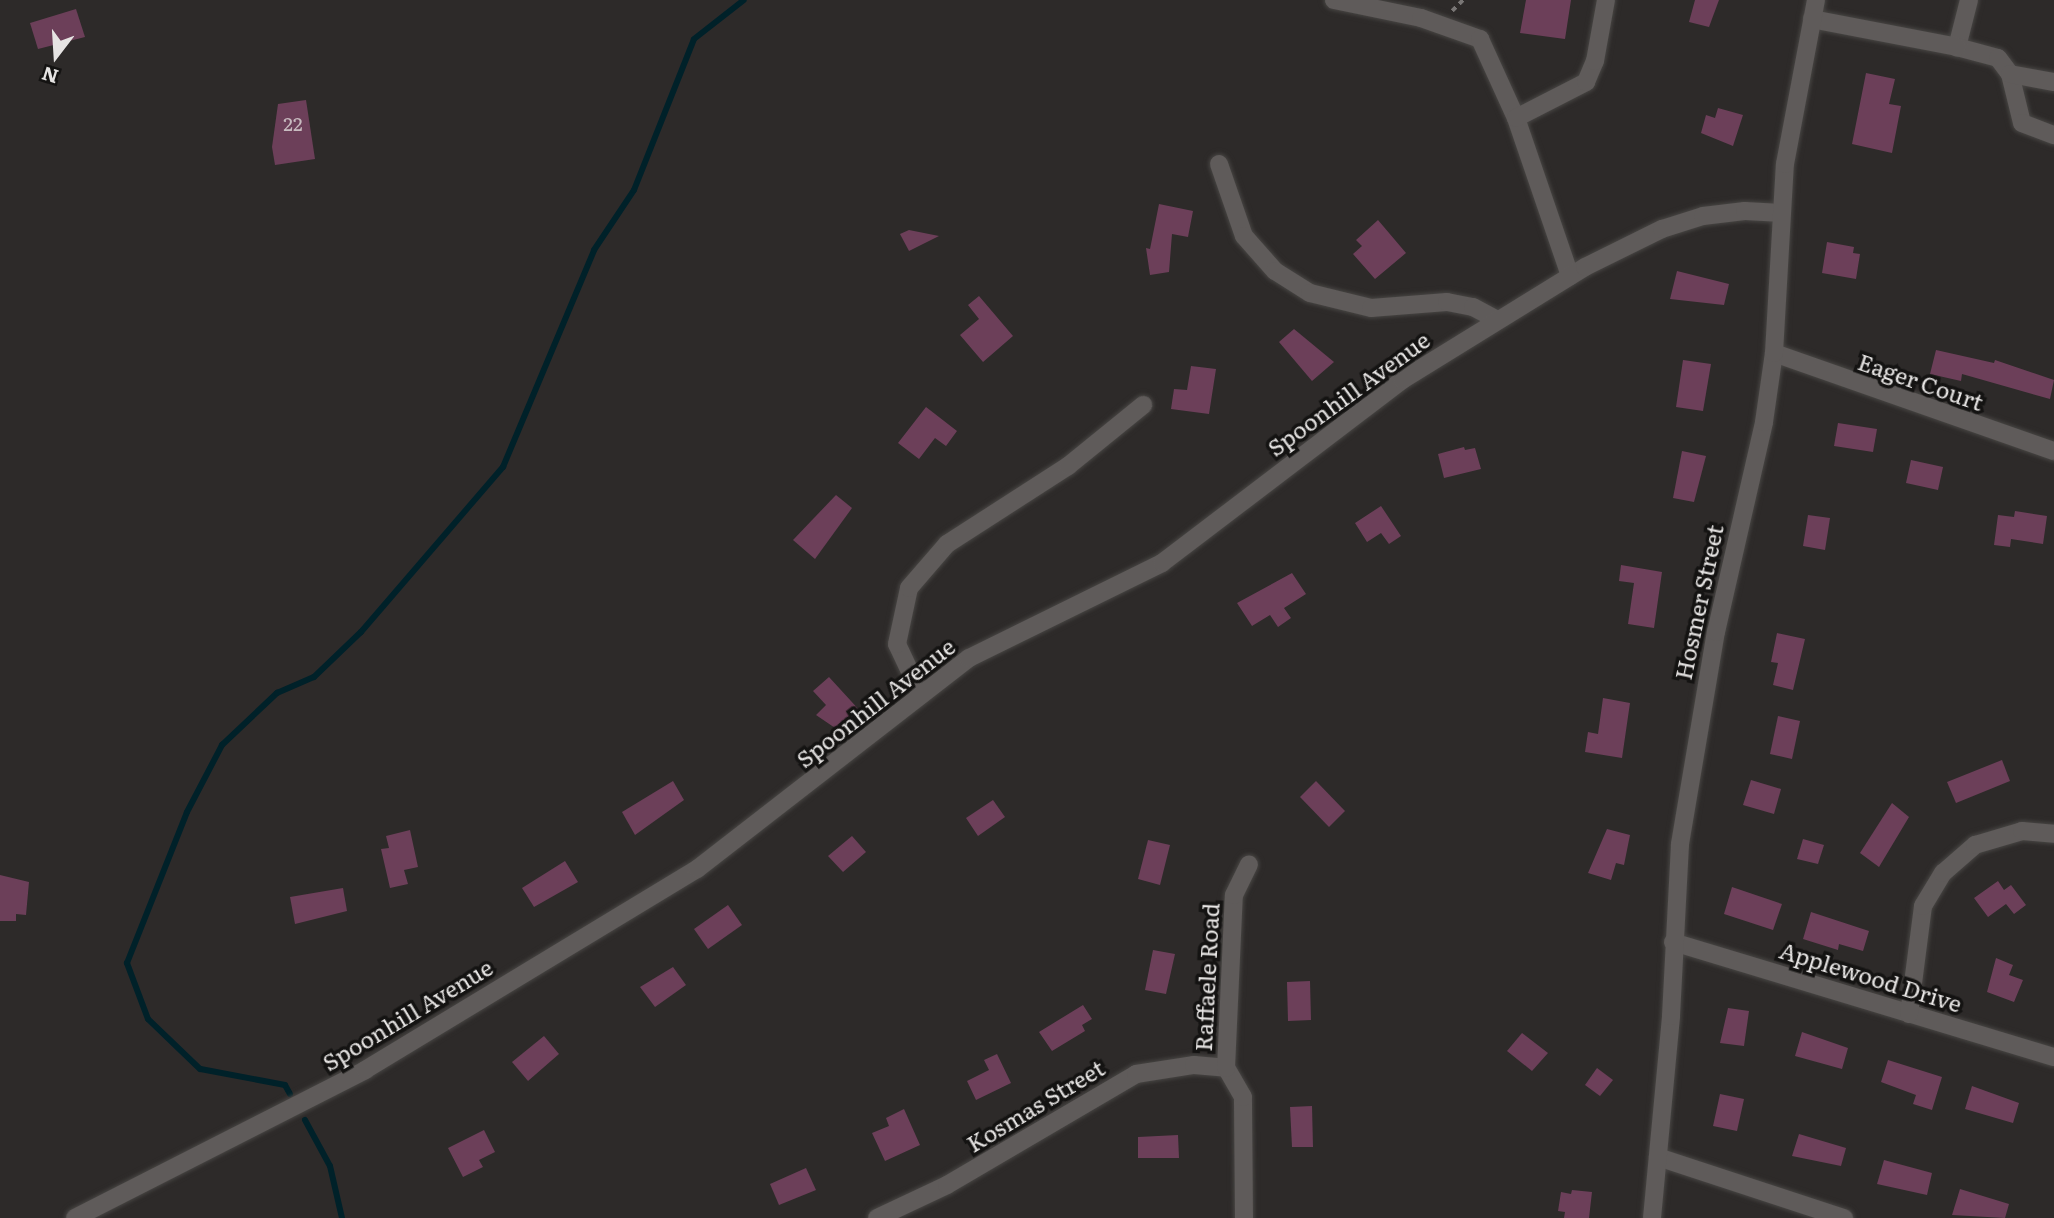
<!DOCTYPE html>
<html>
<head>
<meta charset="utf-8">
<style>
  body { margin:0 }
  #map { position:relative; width:2054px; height:1218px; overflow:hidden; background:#2d2a29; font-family:Literata,serif }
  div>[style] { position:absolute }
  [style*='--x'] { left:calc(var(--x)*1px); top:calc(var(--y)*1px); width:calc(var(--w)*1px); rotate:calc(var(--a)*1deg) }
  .stream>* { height:6px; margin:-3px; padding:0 3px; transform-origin:3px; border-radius:3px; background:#002129 }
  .building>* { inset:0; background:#6c3f59 }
  .path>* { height:3.5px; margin-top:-1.75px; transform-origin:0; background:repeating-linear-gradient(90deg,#797675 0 5px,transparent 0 10px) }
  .roads { filter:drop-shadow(0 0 2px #474543) drop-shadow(0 0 2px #474543) }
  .minor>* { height:18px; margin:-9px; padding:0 9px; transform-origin:9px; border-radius:9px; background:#5f5b5a }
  span { translate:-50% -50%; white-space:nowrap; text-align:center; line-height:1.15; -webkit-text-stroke:7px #141312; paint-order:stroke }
  .number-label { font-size:19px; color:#c8bbc0 }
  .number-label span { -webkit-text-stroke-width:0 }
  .street-label { font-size:23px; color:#e6e4e3 }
  .north { position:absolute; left:21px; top:21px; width:70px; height:70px; -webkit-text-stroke:5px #141312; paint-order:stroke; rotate:197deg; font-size:19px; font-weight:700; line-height:28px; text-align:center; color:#e6e4e3 }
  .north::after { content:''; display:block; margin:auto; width:24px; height:32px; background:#e6e4e3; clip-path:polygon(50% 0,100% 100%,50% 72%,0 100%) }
</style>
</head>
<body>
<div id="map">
  <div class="stream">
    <div style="--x:290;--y:1094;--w:10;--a:-119"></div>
    <div style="--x:285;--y:1085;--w:86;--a:-169.3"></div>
    <div style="--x:200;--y:1069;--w:72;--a:-136.1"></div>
    <div style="--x:148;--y:1019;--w:60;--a:-110.6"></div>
    <div style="--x:127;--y:963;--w:162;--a:-68.3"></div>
    <div style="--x:187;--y:812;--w:76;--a:-62.4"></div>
    <div style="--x:222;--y:745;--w:76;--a:-43.4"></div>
    <div style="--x:277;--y:693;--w:40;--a:-23.4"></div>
    <div style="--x:314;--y:677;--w:65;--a:-43.8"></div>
    <div style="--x:361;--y:632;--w:218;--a:-49.3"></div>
    <div style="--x:503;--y:467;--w:235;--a:-67.2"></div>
    <div style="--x:594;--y:250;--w:72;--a:-56.3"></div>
    <div style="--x:634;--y:190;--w:162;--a:-68.3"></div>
    <div style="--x:694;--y:39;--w:63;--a:-38"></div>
    <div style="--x:305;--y:1120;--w:52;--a:61.5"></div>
    <div style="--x:330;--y:1166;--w:53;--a:77"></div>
  </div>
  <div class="building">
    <div style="clip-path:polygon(1526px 0,1571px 0,1565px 39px,1520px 33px)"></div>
    <div style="clip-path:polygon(1695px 0,1719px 0,1709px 27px,1689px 22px)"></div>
    <div style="clip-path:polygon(76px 9px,85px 37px,38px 49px,30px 23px)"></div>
    <div style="clip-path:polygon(1866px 73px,1895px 79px,1889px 104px,1901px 106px,1892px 153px,1852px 144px)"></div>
    <div style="clip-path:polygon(306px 100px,315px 159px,275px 165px,272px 147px,278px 104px)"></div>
    <div style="clip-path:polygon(1718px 108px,1743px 115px,1733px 146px,1701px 133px,1706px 115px,1715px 118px)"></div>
    <div style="clip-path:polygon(1159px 204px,1193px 211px,1188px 237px,1172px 234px,1169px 272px,1150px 275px,1146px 248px,1150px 249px)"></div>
    <div style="clip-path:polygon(1378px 220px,1406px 253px,1375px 279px,1353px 254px,1362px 246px,1356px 240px)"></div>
    <div style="clip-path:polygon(909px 230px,939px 236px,909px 251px,900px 234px)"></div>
    <div style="clip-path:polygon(1827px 242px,1854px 247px,1853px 253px,1860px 254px,1856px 279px,1822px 273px)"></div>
    <div style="clip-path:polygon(1677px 271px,1729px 284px,1724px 305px,1670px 299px)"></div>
    <div style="clip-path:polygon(979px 296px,1013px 336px,983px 362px,960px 335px,979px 319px,968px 305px)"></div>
    <div style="clip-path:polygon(1294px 329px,1334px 362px,1312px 381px,1279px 342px)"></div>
    <div style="clip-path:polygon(1936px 350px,1994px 363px,1995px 360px,2054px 380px,2050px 399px,1962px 374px,1961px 381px,1930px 374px)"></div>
    <div style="clip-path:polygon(1683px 360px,1711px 364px,1703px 411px,1676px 407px)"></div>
    <div style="clip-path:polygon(1191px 366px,1216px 369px,1209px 414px,1171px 409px,1174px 389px,1187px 390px)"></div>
    <div style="clip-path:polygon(926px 407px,957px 431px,946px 446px,935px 438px,919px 459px,898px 443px)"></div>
    <div style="clip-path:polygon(1838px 423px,1877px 429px,1873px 452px,1834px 446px)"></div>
    <div style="clip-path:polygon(1464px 447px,1465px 450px,1475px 448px,1481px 469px,1444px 478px,1438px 454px)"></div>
    <div style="clip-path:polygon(1682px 451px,1706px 456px,1694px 502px,1673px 498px)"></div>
    <div style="clip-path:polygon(1911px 460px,1943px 467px,1938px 490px,1906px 483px)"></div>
    <div style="clip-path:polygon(836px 495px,852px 508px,815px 559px,793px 540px)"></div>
    <div style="clip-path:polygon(1381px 506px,1401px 536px,1389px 544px,1381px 533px,1367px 542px,1355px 523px)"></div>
    <div style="clip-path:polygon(2015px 511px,2047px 516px,2043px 544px,2011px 539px,2010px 547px,1994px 545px,1998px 515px,2014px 517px)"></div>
    <div style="clip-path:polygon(1808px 515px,1830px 518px,1825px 550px,1803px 546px)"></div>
    <div style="clip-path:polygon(1621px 565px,1662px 572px,1654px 628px,1628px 624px,1634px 583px,1619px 581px)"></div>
    <div style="clip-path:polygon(1292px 573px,1306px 594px,1284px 608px,1291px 618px,1278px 627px,1270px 615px,1252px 626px,1237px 603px)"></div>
    <div style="clip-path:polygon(1777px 633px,1805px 639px,1793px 690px,1773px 685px,1778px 663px,1771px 662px)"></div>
    <div style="clip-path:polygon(829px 677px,862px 713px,841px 732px,816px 715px,826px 705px,813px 691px)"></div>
    <div style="clip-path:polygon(1603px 698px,1630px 703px,1622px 758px,1585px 752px,1588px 732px,1598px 734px)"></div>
    <div style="clip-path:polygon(1778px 716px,1800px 721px,1792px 759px,1770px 754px)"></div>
    <div style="clip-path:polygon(2002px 760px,2010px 781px,1956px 803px,1947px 782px)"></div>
    <div style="clip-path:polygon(1751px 780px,1781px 789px,1774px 814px,1743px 805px)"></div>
    <div style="clip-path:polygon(673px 781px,684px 800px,635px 835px,622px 812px)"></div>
    <div style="clip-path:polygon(1316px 781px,1345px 811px,1329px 827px,1300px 797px)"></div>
    <div style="clip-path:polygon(993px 800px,1005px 817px,978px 836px,966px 818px)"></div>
    <div style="clip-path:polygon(1892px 803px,1909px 817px,1879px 867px,1860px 853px)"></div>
    <div style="clip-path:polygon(1607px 829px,1630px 835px,1624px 865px,1616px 863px,1611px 880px,1588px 873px)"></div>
    <div style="clip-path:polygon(410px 830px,418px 867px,404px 870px,408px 884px,390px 888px,381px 849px,389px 848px,386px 836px)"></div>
    <div style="clip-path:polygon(852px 836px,866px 852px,843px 872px,828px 856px)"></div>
    <div style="clip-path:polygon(1803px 839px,1824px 845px,1818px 864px,1797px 859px)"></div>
    <div style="clip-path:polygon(1148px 840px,1170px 845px,1160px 885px,1138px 879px)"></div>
    <div style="clip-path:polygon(565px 861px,578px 882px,534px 907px,522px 888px)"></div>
    <div style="clip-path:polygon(0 875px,29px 882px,26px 915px,16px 914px,16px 921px,0 921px)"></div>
    <div style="clip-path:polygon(1998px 881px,2004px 890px,2011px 885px,2026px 905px,2014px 914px,2006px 904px,1988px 917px,1974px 898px)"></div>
    <div style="clip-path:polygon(1732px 887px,1782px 904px,1773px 930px,1724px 914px)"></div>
    <div style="clip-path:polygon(343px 888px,347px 911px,295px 924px,290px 897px)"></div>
    <div style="clip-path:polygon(728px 905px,742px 925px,708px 949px,694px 929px)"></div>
    <div style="clip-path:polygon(1811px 912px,1869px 931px,1863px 951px,1839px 944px,1838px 950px,1803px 939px)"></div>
    <div style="clip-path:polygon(1153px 950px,1175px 954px,1166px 994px,1145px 990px)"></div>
    <div style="clip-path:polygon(1996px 958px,2013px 965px,2009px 975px,2023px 980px,2014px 1002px,1987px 992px)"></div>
    <div style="clip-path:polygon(673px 967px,686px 985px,655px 1007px,640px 987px)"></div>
    <div style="clip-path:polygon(1310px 981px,1311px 1020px,1288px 1021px,1287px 982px)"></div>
    <div style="clip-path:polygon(1083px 1005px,1092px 1019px,1082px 1025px,1085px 1031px,1052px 1051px,1039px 1032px)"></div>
    <div style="clip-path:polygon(1728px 1008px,1749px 1011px,1744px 1046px,1720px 1043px)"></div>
    <div style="clip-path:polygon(1802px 1032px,1848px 1048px,1842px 1069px,1795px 1056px)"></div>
    <div style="clip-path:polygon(1522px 1033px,1548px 1053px,1532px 1071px,1507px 1051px)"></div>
    <div style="clip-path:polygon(544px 1036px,559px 1054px,528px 1081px,512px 1062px)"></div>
    <div style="clip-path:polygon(997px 1054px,1011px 1083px,976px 1100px,967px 1081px,989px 1070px,984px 1060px)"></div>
    <div style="clip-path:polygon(1888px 1060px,1942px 1077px,1932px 1110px,1913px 1104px,1916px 1095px,1881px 1082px)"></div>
    <div style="clip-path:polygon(1597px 1068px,1613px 1080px,1600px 1096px,1585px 1085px)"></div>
    <div style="clip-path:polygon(1972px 1086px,2019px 1103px,2013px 1123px,1965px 1109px)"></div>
    <div style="clip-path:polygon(1720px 1094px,1744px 1099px,1737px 1131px,1713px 1126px)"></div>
    <div style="clip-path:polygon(1312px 1106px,1313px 1147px,1292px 1147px,1290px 1107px)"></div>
    <div style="clip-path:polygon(904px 1109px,920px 1145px,885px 1161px,872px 1133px,889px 1126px,886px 1118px)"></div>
    <div style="clip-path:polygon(484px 1130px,495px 1152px,479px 1160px,483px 1167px,463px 1177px,448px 1148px)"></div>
    <div style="clip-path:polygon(1799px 1134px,1846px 1148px,1841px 1166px,1792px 1156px)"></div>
    <div style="clip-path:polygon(1178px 1135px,1179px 1158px,1138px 1158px,1138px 1137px)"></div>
    <div style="clip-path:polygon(1884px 1160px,1932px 1173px,1927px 1195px,1877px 1184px)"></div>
    <div style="clip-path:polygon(806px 1168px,816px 1190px,779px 1205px,770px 1184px)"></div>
    <div style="clip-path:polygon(1960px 1189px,2009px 1204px,2005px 1218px,1952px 1215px)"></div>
    <div style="clip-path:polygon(1572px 1190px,1592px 1192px,1589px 1218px,1564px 1218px,1565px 1212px,1558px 1211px,1561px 1192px,1571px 1194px)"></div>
  </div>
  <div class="path">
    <div style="--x:1452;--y:11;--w:16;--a:-45"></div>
  </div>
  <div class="roads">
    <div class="minor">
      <div style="--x:1334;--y:0;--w:89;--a:11.7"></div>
      <div style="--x:1421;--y:18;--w:63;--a:19.6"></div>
      <div style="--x:1480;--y:39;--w:87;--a:65.5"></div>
      <div style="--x:1516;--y:118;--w:167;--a:71.1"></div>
      <div style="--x:1969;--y:0;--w:49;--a:104.3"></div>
      <div style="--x:1957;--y:47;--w:42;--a:15"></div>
      <div style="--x:1998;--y:58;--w:20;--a:53"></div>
      <div style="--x:2010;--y:74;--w:50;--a:76.2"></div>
      <div style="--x:2022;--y:123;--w:34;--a:21"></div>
      <div style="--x:1812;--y:19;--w:148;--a:10.9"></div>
      <div style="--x:2010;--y:74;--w:45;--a:10.3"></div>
      <div style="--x:1516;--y:118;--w:79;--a:-27.2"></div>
      <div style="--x:1586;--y:82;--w:23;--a:-67"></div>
      <div style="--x:1595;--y:61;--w:62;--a:-79.8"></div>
      <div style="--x:1219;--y:164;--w:76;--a:70.9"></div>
      <div style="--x:1244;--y:236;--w:47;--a:48.5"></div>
      <div style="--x:1275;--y:271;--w:41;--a:32.2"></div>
      <div style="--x:1310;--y:293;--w:63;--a:13.8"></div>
      <div style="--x:1371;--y:308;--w:76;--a:-4.5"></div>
      <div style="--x:1447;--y:302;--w:26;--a:11"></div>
      <div style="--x:1473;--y:307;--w:27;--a:28"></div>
      <div style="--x:1774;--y:353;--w:297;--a:19.3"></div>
      <div style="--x:921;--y:695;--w:56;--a:-115.2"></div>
      <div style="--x:897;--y:644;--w:57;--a:-77.9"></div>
      <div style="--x:909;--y:588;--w:58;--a:-49.2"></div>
      <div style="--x:947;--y:544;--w:144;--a:-32.8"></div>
      <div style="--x:1068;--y:466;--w:97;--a:-39.1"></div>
      <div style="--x:1673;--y:942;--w:398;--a:16.8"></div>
      <div style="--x:1909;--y:1014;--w:109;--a:-82.6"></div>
      <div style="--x:1923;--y:906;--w:39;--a:-59"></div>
      <div style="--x:1943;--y:873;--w:43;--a:-41.2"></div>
      <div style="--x:1975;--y:845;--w:49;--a:-16.6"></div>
      <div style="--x:2022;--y:831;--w:32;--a:5"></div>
      <div style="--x:1658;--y:1157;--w:196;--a:18.2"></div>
      <div style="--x:75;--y:1218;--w:326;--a:-27"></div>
      <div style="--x:365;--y:1070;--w:388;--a:-31.2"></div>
      <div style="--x:697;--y:869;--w:344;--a:-37.8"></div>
      <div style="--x:969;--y:658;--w:215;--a:-26.2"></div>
      <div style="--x:1162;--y:563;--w:302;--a:-37.3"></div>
      <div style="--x:1402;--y:380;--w:215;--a:-31.7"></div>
      <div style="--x:1585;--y:267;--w:86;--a:-26.3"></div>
      <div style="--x:1662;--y:229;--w:43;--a:-17.6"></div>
      <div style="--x:1703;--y:216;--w:42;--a:-6.8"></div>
      <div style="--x:1745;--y:211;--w:37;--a:3"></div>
      <div style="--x:877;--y:1218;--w:77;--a:-25.2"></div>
      <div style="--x:947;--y:1185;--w:219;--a:-30.4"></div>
      <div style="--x:1136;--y:1074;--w:59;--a:-8.8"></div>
      <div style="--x:1194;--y:1065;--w:32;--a:5"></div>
      <div style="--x:1244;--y:1218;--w:121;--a:-90.5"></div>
      <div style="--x:1243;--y:1097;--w:34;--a:-120"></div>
      <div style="--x:1226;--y:1068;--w:173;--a:-87.4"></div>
      <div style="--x:1234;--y:895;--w:34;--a:-64"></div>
      <div style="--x:1652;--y:1218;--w:203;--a:-84.6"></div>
      <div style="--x:1671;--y:1016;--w:172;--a:-87"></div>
      <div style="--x:1680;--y:844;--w:215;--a:-80.4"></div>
      <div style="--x:1716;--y:632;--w:215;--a:-77.1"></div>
      <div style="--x:1764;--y:422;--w:70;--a:-81.8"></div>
      <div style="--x:1774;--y:353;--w:189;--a:-86.7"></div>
      <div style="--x:1785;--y:164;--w:167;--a:-79.3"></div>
    </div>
  </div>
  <div class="number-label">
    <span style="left:293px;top:124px">22</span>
  </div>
  <div class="street-label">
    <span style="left:1921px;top:381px;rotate:19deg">Eager Court</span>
    <span style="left:1348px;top:393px;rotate:-36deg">Spoonhill Avenue</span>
    <span style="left:1698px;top:602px;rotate:-78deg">Hosmer Street</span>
    <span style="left:875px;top:702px;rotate:-38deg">Spoonhill Avenue</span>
    <span style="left:1871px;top:976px;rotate:17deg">Applewood Drive</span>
    <span style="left:1206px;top:977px;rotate:-87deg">Raffaele Road</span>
    <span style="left:407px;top:1014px;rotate:-31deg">Spoonhill Avenue</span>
    <span style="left:1035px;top:1105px;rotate:-31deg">Kosmas Street</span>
  </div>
  <div class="north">N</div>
</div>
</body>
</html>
